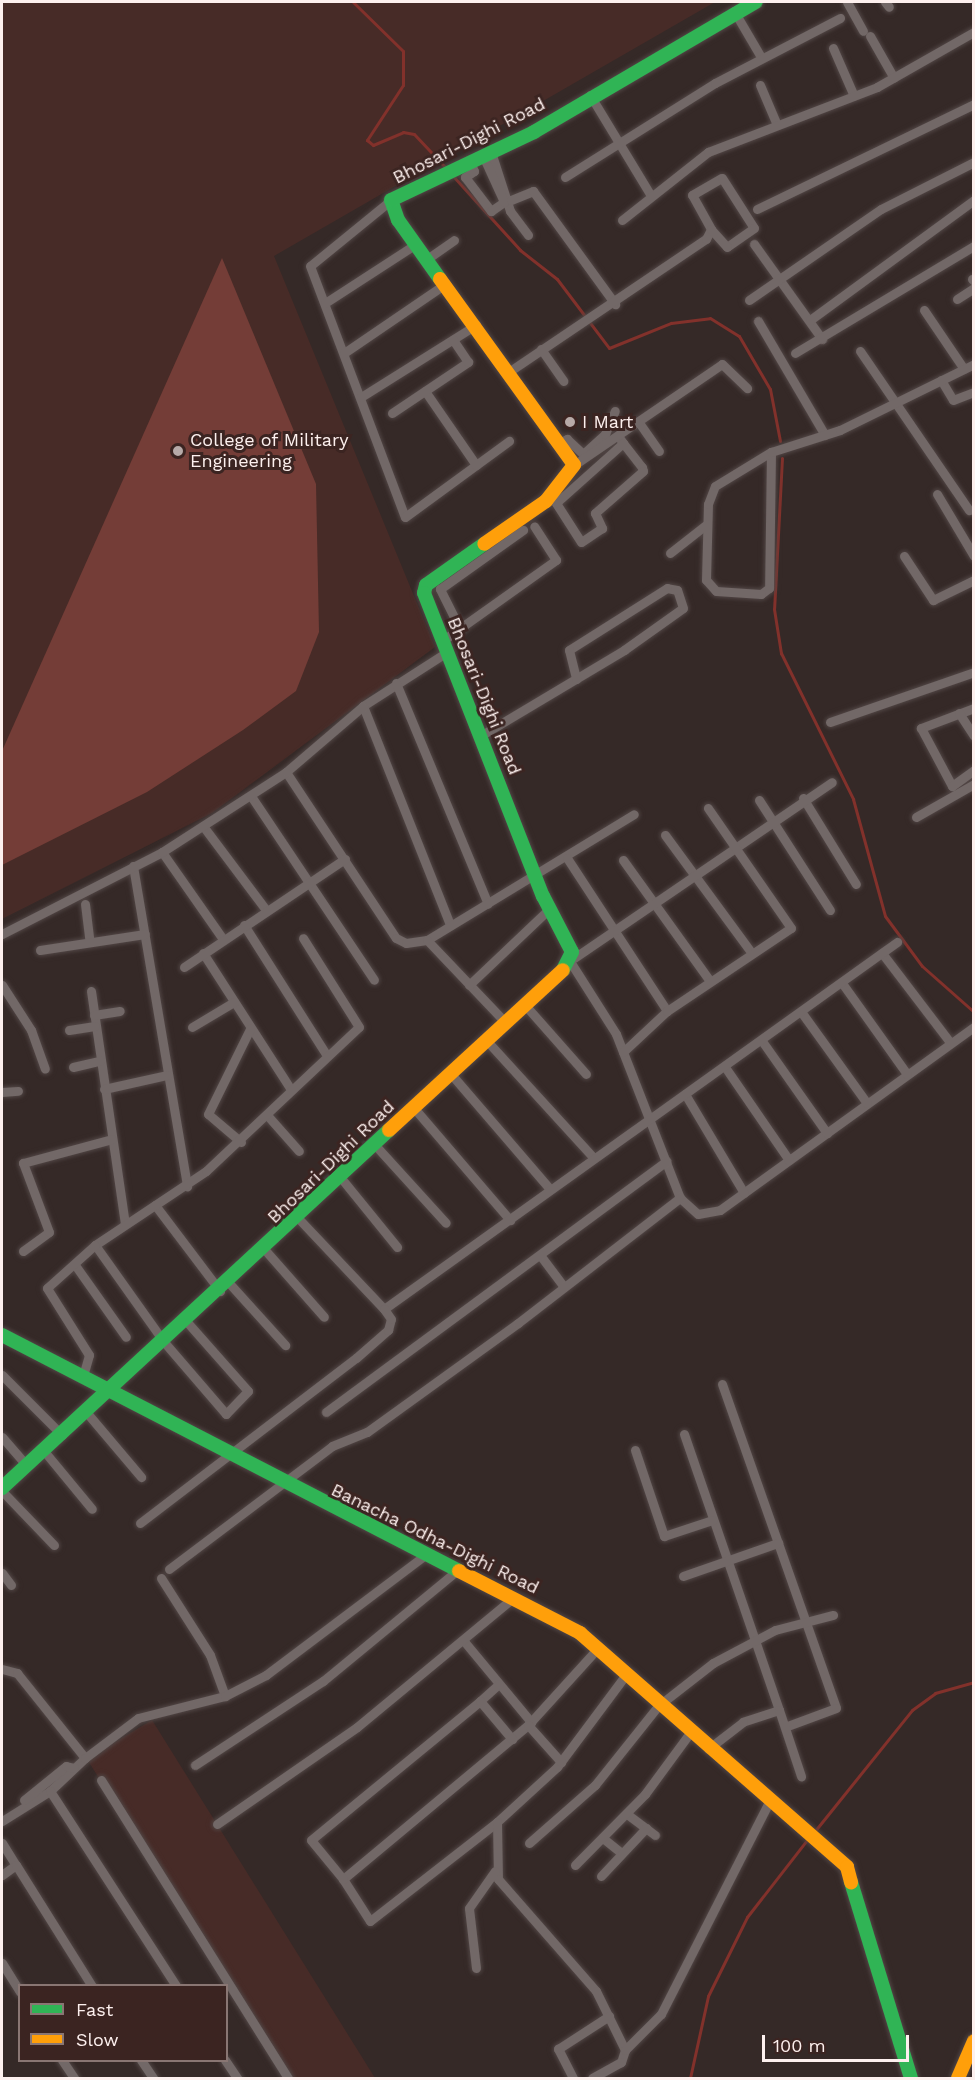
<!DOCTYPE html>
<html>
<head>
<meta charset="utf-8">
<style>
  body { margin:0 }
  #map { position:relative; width:975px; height:2080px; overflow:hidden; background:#352927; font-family:"Work Sans",sans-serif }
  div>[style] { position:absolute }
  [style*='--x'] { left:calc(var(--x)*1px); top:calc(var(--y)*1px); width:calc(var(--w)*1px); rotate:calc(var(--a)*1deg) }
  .built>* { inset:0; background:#472b27 }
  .green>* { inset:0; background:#743d37 }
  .stream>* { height:3px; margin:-1.5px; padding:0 1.5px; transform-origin:1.5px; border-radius:1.5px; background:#82312b }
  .roads { filter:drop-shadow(0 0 2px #514645) drop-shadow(0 0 2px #514645) }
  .street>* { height:9px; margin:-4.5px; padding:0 4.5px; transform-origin:4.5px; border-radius:4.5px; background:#726867 }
  .fast>* { height:14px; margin:-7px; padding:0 7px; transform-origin:7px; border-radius:7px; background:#30b455 }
  .slow>* { height:14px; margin:-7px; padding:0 7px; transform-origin:7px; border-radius:7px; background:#ff9f0a }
  .dots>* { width:16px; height:16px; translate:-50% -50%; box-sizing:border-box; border:3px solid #3b2421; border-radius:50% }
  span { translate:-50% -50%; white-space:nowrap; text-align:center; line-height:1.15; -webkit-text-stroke:6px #3b2421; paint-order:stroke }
  .street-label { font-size:18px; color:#fdf0ee }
  .poi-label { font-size:18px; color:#fdf0ee }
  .left { translate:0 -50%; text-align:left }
  .frame { position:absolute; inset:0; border:3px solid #fdf0ee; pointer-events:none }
  .legend { position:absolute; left:18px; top:1984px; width:210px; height:78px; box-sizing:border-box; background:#3b2421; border:2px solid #897673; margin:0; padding:8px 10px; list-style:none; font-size:18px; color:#fdf0ee }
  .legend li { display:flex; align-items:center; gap:12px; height:30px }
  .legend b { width:30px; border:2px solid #897673 }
  .scale { position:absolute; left:762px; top:2035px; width:147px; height:27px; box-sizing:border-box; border:3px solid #fdf0ee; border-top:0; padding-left:8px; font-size:18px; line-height:21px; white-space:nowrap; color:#fdf0ee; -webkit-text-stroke:4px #3b2421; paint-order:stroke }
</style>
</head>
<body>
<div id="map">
  <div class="built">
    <div style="clip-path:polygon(2px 2px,715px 2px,274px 256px,435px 647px,212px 813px,2px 919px)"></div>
    <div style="clip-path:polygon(152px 1720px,375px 2078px,285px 2078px,87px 1759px)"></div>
  </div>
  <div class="green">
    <div style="clip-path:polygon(222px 258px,316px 484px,319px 632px,296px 691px,243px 730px,147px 792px,2px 865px,2px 751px)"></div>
  </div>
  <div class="stream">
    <div style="--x:353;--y:2;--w:70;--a:44.4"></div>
    <div style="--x:403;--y:51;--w:34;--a:90"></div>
    <div style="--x:403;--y:85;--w:66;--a:123.2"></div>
    <div style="--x:367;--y:140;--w:8;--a:40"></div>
    <div style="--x:373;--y:145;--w:33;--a:-23"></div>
    <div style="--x:403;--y:132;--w:11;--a:10"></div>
    <div style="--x:414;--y:134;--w:48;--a:46.7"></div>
    <div style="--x:453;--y:176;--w:100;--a:47.8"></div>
    <div style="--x:520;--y:250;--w:47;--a:38.1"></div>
    <div style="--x:557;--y:279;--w:86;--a:53"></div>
    <div style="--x:609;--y:348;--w:67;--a:-22"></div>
    <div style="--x:671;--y:323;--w:39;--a:-7"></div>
    <div style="--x:710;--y:318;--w:34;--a:32"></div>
    <div style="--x:739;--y:336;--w:61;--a:59.7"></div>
    <div style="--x:770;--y:389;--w:53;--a:79.1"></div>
    <div style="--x:782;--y:458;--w:151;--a:93"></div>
    <div style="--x:774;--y:609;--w:45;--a:81"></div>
    <div style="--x:781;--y:653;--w:163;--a:63.7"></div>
    <div style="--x:853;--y:799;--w:121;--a:74.7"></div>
    <div style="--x:885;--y:916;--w:62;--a:53.5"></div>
    <div style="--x:922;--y:966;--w:69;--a:41.5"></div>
    <div style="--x:814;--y:1832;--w:156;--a:-51.2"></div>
    <div style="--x:912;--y:1710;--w:29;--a:-36"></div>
    <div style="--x:935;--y:1693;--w:41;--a:-15.8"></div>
    <div style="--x:690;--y:2078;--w:84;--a:-77.6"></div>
    <div style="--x:708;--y:1996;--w:88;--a:-63.7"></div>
    <div style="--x:747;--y:1917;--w:98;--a:-52.1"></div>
  </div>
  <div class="roads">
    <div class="street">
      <div style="--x:847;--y:2;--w:33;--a:61"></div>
      <div style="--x:885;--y:2;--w:6;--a:51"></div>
      <div style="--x:734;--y:11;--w:53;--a:59.6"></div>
      <div style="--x:870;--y:36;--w:48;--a:60.3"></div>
      <div style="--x:833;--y:48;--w:52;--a:66.4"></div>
      <div style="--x:760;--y:85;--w:43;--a:67"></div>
      <div style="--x:590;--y:95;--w:116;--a:58.8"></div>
      <div style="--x:491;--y:152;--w:62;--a:72.1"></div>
      <div style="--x:510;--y:211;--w:30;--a:53"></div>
      <div style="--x:470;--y:162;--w:10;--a:66"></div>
      <div style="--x:474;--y:171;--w:11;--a:146"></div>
      <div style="--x:465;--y:177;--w:43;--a:52.6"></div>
      <div style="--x:491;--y:211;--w:16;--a:-35"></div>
      <div style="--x:504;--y:202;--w:51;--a:-114.5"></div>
      <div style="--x:565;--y:177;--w:177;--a:-32.1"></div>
      <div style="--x:715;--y:83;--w:141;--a:-27.5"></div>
      <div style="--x:391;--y:200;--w:104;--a:140.8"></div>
      <div style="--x:310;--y:266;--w:268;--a:69.3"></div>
      <div style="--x:405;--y:517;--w:129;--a:-36.2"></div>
      <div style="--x:511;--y:200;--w:24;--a:-22"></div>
      <div style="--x:533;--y:191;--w:140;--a:54"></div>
      <div style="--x:757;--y:209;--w:241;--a:-25.8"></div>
      <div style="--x:622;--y:220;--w:110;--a:-38.3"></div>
      <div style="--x:708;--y:152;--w:181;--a:-21"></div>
      <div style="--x:877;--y:87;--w:112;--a:-29.6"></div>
      <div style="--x:754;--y:244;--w:117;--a:54.4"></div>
      <div style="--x:427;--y:259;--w:33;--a:-35"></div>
      <div style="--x:972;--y:279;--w:3;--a:45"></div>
      <div style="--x:957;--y:299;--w:20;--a:-33"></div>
      <div style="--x:749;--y:300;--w:160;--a:-34.6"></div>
      <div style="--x:881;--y:209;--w:104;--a:-26.8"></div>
      <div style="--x:325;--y:303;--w:108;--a:-33"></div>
      <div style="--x:924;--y:310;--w:71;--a:55.9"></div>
      <div style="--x:810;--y:320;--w:203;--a:-36.2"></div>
      <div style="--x:758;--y:321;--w:132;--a:59.6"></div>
      <div style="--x:541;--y:349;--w:39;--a:55"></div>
      <div style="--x:860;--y:351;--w:193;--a:55.6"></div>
      <div style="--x:344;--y:353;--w:122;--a:-34.3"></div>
      <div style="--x:795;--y:353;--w:209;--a:-30.9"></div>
      <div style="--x:510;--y:371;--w:236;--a:-34"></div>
      <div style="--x:706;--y:239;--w:11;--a:-63"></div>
      <div style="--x:711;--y:229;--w:39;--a:-119"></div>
      <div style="--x:692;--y:195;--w:34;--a:-30"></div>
      <div style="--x:722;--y:178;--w:59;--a:57.4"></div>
      <div style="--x:754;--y:228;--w:33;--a:145"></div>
      <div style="--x:727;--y:247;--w:24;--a:-132"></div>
      <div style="--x:941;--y:380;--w:23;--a:59"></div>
      <div style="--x:953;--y:400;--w:22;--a:-21"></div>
      <div style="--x:425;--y:391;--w:90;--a:55.4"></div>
      <div style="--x:361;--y:397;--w:136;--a:-32.1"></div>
      <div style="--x:392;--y:413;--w:92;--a:-33.9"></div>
      <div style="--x:468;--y:362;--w:27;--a:-124"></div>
      <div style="--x:640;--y:424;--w:33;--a:55"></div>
      <div style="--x:618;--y:436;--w:9;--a:54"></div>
      <div style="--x:623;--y:443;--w:31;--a:52"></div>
      <div style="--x:642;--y:467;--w:4;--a:76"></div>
      <div style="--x:643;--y:471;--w:64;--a:138.8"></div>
      <div style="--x:595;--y:513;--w:17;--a:65"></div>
      <div style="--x:602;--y:528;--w:25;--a:146"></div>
      <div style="--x:581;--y:542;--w:46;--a:-122.7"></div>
      <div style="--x:556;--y:503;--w:90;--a:-41.8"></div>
      <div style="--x:561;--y:442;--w:7;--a:-27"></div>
      <div style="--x:567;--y:439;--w:22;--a:43"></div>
      <div style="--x:583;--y:454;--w:30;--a:-42"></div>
      <div style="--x:605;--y:434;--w:25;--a:-67"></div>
      <div style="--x:771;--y:452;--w:136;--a:90.8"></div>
      <div style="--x:769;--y:588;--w:10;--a:143"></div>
      <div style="--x:761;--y:594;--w:45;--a:-176.2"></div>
      <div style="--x:716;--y:591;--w:15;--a:-132"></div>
      <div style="--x:706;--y:580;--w:76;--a:-88.5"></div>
      <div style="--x:708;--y:504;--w:19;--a:-69"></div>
      <div style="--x:715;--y:486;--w:66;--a:-31.3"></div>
      <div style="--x:771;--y:452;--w:72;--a:-17.7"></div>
      <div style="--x:840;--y:430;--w:149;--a:-26.2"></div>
      <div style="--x:574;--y:465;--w:179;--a:-34.3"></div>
      <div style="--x:722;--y:364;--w:35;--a:44"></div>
      <div style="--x:937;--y:494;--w:72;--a:59.2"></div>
      <div style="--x:670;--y:553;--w:47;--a:-38.1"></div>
      <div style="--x:904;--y:556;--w:53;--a:56.6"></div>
      <div style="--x:933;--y:600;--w:46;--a:-26"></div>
      <div style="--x:460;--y:629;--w:45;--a:-116.6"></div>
      <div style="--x:440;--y:589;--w:102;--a:-35.4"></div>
      <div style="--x:442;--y:641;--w:140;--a:-35.4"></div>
      <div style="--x:556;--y:560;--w:40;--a:-122.9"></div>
      <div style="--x:447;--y:652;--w:100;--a:147.3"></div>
      <div style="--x:363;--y:706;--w:236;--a:68.3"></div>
      <div style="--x:396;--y:683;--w:239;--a:67.4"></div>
      <div style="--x:974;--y:708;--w:57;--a:159.3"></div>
      <div style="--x:921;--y:728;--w:66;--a:61.9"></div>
      <div style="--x:952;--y:786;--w:27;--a:-36"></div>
      <div style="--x:959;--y:713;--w:27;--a:57"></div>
      <div style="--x:830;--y:722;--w:152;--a:-19.1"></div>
      <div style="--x:480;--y:736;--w:168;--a:-30.8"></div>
      <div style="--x:624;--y:650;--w:72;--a:-35.4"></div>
      <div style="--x:683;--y:608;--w:19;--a:-108"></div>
      <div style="--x:677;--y:590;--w:10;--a:-169"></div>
      <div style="--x:667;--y:588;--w:116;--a:147.7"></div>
      <div style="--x:569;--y:650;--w:30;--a:76"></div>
      <div style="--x:286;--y:772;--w:199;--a:56.5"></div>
      <div style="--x:396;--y:938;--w:11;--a:27"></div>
      <div style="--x:406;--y:943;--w:21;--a:-8"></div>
      <div style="--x:427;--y:940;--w:242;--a:-31.3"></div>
      <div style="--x:251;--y:796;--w:221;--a:56.2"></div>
      <div style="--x:803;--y:798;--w:101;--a:58.4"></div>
      <div style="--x:759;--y:800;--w:131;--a:57.2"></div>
      <div style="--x:916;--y:817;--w:67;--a:-29.6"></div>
      <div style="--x:203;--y:826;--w:105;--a:53.1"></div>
      <div style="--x:665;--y:835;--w:145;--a:53.7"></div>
      <div style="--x:162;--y:852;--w:106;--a:55"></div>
      <div style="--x:567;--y:858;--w:183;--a:56.8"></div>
      <div style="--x:623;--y:860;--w:149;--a:54.3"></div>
      <div style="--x:133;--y:866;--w:325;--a:80.4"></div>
      <div style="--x:85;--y:904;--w:38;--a:83"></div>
      <div style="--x:244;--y:925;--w:153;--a:57.6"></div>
      <div style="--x:2;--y:934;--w:180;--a:-27.1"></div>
      <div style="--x:162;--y:852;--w:148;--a:-32.8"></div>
      <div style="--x:286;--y:772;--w:101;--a:-40.6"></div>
      <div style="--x:427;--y:940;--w:115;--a:46.4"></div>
      <div style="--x:40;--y:950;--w:106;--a:-8.7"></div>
      <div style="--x:203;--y:953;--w:161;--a:57.2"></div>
      <div style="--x:882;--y:953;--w:111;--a:52.7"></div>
      <div style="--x:574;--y:958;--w:312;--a:-34.3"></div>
      <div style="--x:571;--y:963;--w:84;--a:57.6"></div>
      <div style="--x:616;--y:1034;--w:176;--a:68.7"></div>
      <div style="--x:680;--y:1198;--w:24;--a:42"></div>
      <div style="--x:698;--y:1214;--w:22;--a:-10"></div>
      <div style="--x:720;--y:1210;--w:313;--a:-35.8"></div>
      <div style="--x:184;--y:967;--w:194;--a:-33.9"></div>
      <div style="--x:842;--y:983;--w:112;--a:54.5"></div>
      <div style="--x:2;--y:985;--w:54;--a:57.2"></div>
      <div style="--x:31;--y:1030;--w:41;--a:70.3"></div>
      <div style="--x:469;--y:985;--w:110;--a:-43.5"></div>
      <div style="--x:91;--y:991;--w:235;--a:81.7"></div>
      <div style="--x:525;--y:1005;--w:92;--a:48.5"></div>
      <div style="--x:802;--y:1013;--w:111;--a:54.2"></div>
      <div style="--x:94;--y:1015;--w:26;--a:-9"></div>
      <div style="--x:192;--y:1027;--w:49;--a:-30.8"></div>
      <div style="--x:69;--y:1030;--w:26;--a:-9"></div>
      <div style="--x:487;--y:1041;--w:157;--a:47.6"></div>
      <div style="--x:762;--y:1041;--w:113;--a:54.8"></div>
      <div style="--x:623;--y:1052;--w:60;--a:-43"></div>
      <div style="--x:667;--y:1011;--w:149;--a:-33.8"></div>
      <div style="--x:791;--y:928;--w:146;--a:-124.7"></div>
      <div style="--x:73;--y:1067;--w:28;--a:-13"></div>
      <div style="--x:725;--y:1067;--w:113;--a:55.5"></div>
      <div style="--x:451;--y:1074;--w:152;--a:49.3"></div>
      <div style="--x:104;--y:1089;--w:65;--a:-12.5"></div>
      <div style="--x:2;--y:1092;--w:16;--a:-4"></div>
      <div style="--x:685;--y:1094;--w:115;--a:59.2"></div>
      <div style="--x:414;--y:1108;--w:148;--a:49.4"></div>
      <div style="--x:267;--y:1115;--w:48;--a:48.4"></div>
      <div style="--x:241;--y:1142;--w:43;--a:-139.7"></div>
      <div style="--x:208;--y:1114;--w:95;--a:-63.7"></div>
      <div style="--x:375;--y:1145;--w:105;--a:47.7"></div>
      <div style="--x:341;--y:1178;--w:89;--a:50.9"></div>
      <div style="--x:155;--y:1205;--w:108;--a:52.9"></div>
      <div style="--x:298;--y:1218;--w:125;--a:46.6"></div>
      <div style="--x:384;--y:1309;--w:631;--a:-35.58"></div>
      <div style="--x:265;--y:1250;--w:89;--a:48.6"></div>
      <div style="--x:23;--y:1251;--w:32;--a:-36"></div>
      <div style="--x:49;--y:1232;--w:74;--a:-110.6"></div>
      <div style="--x:23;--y:1163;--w:92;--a:-15.1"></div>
      <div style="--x:540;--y:1255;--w:40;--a:53"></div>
      <div style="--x:75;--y:1265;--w:88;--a:54.7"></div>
      <div style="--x:229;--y:1283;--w:84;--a:47.9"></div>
      <div style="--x:187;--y:1322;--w:92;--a:48.5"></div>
      <div style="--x:248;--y:1391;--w:32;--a:134"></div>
      <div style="--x:226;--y:1414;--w:95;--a:-130.7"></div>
      <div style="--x:164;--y:1342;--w:119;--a:-125.4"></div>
      <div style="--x:95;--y:1245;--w:133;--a:-33.7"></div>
      <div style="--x:206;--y:1171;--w:210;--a:-43.3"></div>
      <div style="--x:359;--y:1027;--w:105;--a:-122.2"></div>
      <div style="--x:2;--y:1375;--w:85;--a:45"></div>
      <div style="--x:83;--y:1376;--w:22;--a:-74"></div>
      <div style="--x:89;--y:1355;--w:79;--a:-122.1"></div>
      <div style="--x:47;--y:1288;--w:64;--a:-41.9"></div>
      <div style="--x:722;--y:1384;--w:343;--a:70.6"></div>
      <div style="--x:836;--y:1708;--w:54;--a:159.6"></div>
      <div style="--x:326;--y:1412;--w:423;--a:-36.4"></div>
      <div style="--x:87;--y:1413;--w:84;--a:49.8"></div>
      <div style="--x:684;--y:1434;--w:292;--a:71"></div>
      <div style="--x:779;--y:1710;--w:38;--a:162"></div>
      <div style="--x:743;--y:1722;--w:44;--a:142.4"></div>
      <div style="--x:2;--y:1437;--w:38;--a:49"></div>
      <div style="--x:635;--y:1450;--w:91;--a:71.4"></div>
      <div style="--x:664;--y:1536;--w:51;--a:-18.4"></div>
      <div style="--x:44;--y:1451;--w:75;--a:50.4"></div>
      <div style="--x:2;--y:1491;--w:75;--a:46.1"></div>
      <div style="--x:140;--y:1523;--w:272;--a:-37.4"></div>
      <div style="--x:356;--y:1358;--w:43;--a:-41.2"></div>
      <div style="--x:388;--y:1330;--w:11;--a:-75"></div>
      <div style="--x:391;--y:1319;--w:12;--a:-125"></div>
      <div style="--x:169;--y:1569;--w:204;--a:-37"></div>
      <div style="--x:332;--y:1446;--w:38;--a:-22"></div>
      <div style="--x:367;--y:1432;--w:186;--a:-35.8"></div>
      <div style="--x:518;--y:1323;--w:205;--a:-37.7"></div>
      <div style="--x:2;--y:1573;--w:15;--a:53"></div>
      <div style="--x:683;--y:1576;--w:101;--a:-19.2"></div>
      <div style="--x:161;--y:1578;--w:91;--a:57.5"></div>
      <div style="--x:210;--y:1655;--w:44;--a:69.9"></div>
      <div style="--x:463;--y:1640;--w:107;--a:50.3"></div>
      <div style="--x:597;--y:1649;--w:103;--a:132.2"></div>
      <div style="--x:528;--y:1725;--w:241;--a:140.2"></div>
      <div style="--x:343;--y:1879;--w:50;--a:57.3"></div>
      <div style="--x:370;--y:1921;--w:161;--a:-37.9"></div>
      <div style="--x:497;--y:1822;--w:81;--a:-42.5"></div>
      <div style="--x:557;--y:1767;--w:112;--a:-53.3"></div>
      <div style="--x:2;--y:1669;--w:16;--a:15"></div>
      <div style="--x:17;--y:1673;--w:109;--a:51.3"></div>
      <div style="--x:85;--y:1758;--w:48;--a:136.7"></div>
      <div style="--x:50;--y:1791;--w:57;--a:148"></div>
      <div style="--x:480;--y:1701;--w:25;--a:-42"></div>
      <div style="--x:779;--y:1710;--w:70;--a:71.6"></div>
      <div style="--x:528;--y:1725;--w:50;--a:48.3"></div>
      <div style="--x:85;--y:1758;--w:66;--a:-37"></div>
      <div style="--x:138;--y:1718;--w:90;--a:-14.2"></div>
      <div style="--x:225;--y:1696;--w:46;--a:-27.1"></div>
      <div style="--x:266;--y:1675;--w:199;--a:-37"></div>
      <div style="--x:195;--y:1765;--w:153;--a:-33.3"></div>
      <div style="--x:323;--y:1681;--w:171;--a:-39.5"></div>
      <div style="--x:101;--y:1780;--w:352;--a:57.9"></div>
      <div style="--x:50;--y:1791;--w:232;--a:57.1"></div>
      <div style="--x:24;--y:1800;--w:54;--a:-39"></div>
      <div style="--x:66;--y:1766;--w:8;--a:14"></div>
      <div style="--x:627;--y:1814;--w:35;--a:37"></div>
      <div style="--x:497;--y:1822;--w:57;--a:89"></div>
      <div style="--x:498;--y:1879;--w:149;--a:48.8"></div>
      <div style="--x:596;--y:1991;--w:66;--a:63.8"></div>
      <div style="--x:625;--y:2050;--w:13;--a:108"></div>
      <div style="--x:621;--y:2062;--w:33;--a:151"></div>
      <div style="--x:217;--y:1824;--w:170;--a:-34.7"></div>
      <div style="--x:357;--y:1727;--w:202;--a:-39.6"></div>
      <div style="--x:604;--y:1839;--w:22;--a:39"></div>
      <div style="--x:2;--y:1843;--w:26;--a:58"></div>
      <div style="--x:529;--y:1843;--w:88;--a:-41.3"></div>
      <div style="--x:595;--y:1785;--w:101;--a:-51.4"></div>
      <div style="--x:658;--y:1706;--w:70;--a:-38"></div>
      <div style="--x:713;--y:1663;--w:70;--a:-28"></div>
      <div style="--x:775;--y:1630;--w:60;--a:-14.5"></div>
      <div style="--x:575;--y:1865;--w:100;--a:-45.4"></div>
      <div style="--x:645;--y:1794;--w:74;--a:-53.7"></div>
      <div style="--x:2;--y:1875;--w:17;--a:-36"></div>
      <div style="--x:16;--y:1865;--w:143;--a:57.9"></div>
      <div style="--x:601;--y:1876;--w:66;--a:-46.8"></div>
      <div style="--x:343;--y:1879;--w:50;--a:-129.4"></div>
      <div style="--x:311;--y:1840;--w:219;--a:-39.4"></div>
      <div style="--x:480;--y:1701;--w:50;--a:49.9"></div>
      <div style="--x:2;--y:1963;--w:34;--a:58"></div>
      <div style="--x:476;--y:1968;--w:60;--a:-96.7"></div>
      <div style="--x:469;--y:1908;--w:45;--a:-54.9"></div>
      <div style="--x:625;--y:2050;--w:51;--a:-45"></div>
      <div style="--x:661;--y:2014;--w:240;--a:-63"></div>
      <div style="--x:62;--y:2060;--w:22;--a:56"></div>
      <div style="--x:141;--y:2060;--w:22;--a:56"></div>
      <div style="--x:225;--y:2060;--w:22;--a:56"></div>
      <div style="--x:573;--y:2078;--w:33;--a:-117"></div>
      <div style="--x:558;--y:2049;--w:61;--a:-32.9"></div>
    </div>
    <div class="fast">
      <div style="--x:440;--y:279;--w:72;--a:-125.4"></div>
      <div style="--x:398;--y:220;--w:21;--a:-109"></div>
      <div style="--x:391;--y:200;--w:158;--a:-25.4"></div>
      <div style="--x:534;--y:132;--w:257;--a:-30.4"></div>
      <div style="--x:484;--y:544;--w:71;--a:144.7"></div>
      <div style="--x:426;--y:585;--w:8;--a:104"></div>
      <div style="--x:424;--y:593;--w:326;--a:68.6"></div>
      <div style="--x:543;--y:896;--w:63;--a:62.6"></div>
      <div style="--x:572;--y:952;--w:20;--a:117"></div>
      <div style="--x:2;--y:1335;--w:514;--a:27.31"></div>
      <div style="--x:2;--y:1488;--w:527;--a:-42.77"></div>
      <div style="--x:851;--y:1882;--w:205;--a:73"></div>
    </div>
    <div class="slow">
      <div style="--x:440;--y:279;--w:229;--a:54.2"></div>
      <div style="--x:574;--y:465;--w:46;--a:127.9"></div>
      <div style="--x:546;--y:501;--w:75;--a:145.3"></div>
      <div style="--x:389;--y:1130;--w:236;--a:-42.6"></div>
      <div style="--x:459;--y:1571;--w:136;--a:27.1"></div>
      <div style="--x:580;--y:1633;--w:355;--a:41.2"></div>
      <div style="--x:847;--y:1867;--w:16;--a:75"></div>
      <div style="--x:958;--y:2078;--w:40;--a:-66.6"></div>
    </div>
  </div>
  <div class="dots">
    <div style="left:570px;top:422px;background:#b7aaa8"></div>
    <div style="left:178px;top:451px;background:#b7aaa8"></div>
  </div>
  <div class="street-label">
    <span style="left:469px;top:141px;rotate:-27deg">Bhosari-Dighi Road</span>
    <span style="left:484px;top:696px;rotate:68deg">Bhosari-Dighi Road</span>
    <span style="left:331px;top:1162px;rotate:-44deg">Bhosari-Dighi Road</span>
    <span style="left:435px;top:1539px;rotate:26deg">Banacha Odha-Dighi Road</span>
  </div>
  <div class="poi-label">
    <span class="left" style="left:582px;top:422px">I Mart</span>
    <span class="left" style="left:190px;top:451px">College of Military<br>Engineering</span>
  </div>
  <div class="frame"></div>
  <ul class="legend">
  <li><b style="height:8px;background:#30b455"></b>Fast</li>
  <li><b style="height:8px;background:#ff9f0a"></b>Slow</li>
  </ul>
  <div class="scale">100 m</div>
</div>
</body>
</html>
